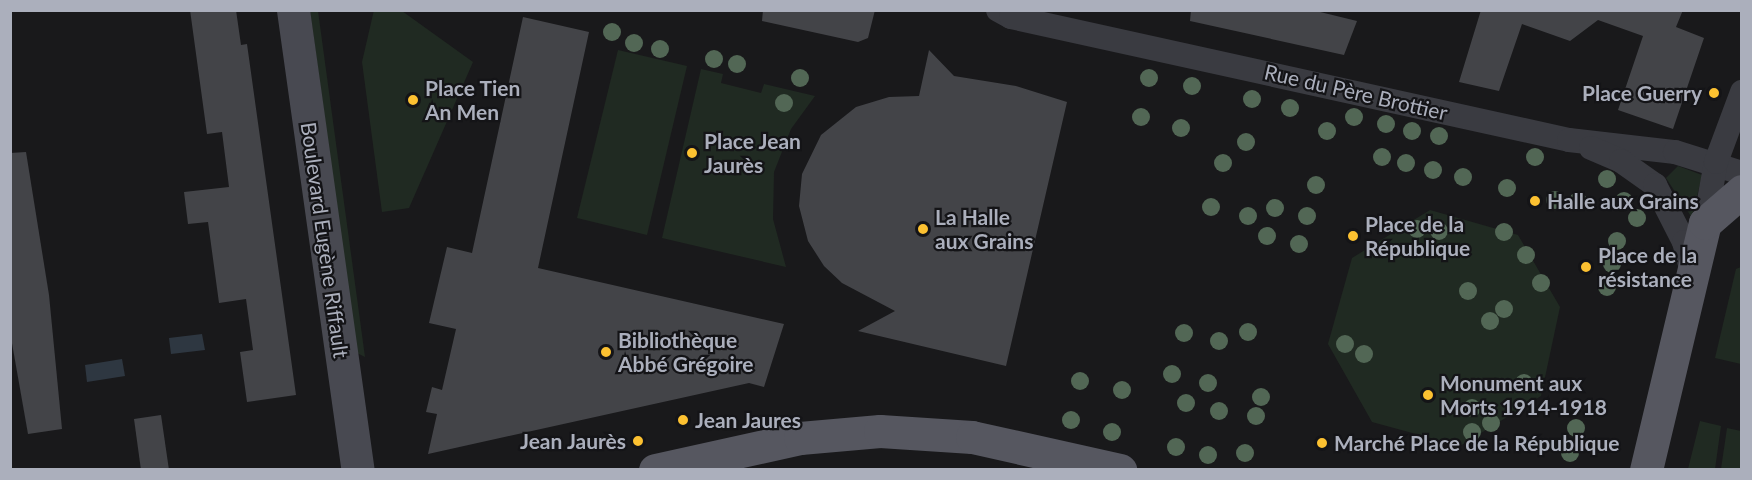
<!DOCTYPE html>
<html>
<head>
<meta charset="utf-8">
<style>
  body { margin:0 }
  #map { position:relative; width:1752px; height:480px; overflow:hidden; background:#19191b; font-family:Lato,sans-serif }
  div>[style] { position:absolute }
  [style*='--x'] { left:calc(var(--x)*1px); top:calc(var(--y)*1px); width:calc(var(--w)*1px); rotate:calc(var(--a)*1deg) }
  .green>* { inset:0; background:#202a22 }
  .water>* { inset:0; background:#2e3741 }
  .building>* { inset:0; background:#434448 }
  .street>* { height:24px; margin:-12px; padding:0 12px; transform-origin:12px; border-radius:12px; background:#3a3b41 }
  .secondary>* { height:33px; margin:-16.5px; padding:0 16.5px; transform-origin:16.5px; border-radius:16.5px; background:#484951 }
  .primary>* { height:33px; margin:-16.5px; padding:0 16.5px; transform-origin:16.5px; border-radius:16.5px; background:#565760 }
  .trees>* { width:18px; height:18px; margin:-9px; border-radius:50%; background:#526755 }
  .dots>* { width:16px; height:16px; translate:-50% -50%; box-sizing:border-box; border:3px solid #141417; border-radius:50% }
  span { translate:-50% -50%; white-space:nowrap; text-align:center; line-height:1.15; -webkit-text-stroke:4.5px #141417; paint-order:stroke }
  .poi-label { font-size:21px; color:#abafbc; font-weight:700 }
  .left { translate:0 -50%; text-align:left }
  .right { translate:-100% -50%; text-align:right }
  .street-label { font-size:21px; color:#abafbc }
  .frame { position:absolute; inset:0; border:12px solid #abafbc; pointer-events:none }
</style>
</head>
<body>
<div id="map">
  <div class="green">
    <div style="clip-path:polygon(374px 10px,402px 11px,473px 62px,409px 208px,382px 212px,362px 62px)"></div>
    <div style="clip-path:polygon(310px 11px,318px 11px,365px 357px,357px 353px)"></div>
    <div style="clip-path:polygon(618px 50px,687px 66px,647px 235px,577px 218px)"></div>
    <div style="clip-path:polygon(701px 69px,723px 74px,721px 83px,761px 93px,764px 84px,815px 96px,791px 129px,774px 172px,773px 219px,786px 267px,662px 238px)"></div>
    <div style="clip-path:polygon(1678px 166px,1702px 175px,1692px 218px,1666px 178px)"></div>
    <div style="clip-path:polygon(1430px 210px,1518px 235px,1560px 307px,1541px 396px,1460px 446px,1372px 422px,1328px 344px,1352px 258px)"></div>
    <div style="clip-path:polygon(1741px 267px,1742px 364px,1741px 364px,1715px 358px,1736px 269px)"></div>
    <div style="clip-path:polygon(1700px 421px,1721px 426px,1715px 469px,1688px 469px)"></div>
    <div style="clip-path:polygon(1727px 428px,1741px 431px,1741px 469px,1721px 469px)"></div>
  </div>
  <div class="water">
    <div style="clip-path:polygon(202px 334px,205px 350px,171px 354px,169px 338px)"></div>
    <div style="clip-path:polygon(122px 359px,125px 376px,87px 382px,85px 365px)"></div>
  </div>
  <div class="building">
    <div style="clip-path:polygon(190px 10px,236px 10px,241px 45px,247px 44px,296px 395px,247px 402px,240px 352px,253px 350px,246px 299px,219px 303px,208px 222px,188px 224px,184px 192px,229px 187px,222px 132px,207px 134px)"></div>
    <div style="clip-path:polygon(763px 10px,875px 10px,868px 38px,858px 42px,762px 21px)"></div>
    <div style="clip-path:polygon(1191px 10px,1312px 10px,1357px 21px,1344px 55px,1190px 21px)"></div>
    <div style="clip-path:polygon(1481px 10px,1683px 10px,1676px 27px,1704px 38px,1673px 129px,1618px 110px,1643px 36px,1598px 20px,1570px 41px,1522px 24px,1499px 91px,1459px 82px)"></div>
    <div style="clip-path:polygon(523px 17px,589px 32px,538px 268px,784px 324px,764px 387px,749px 383px,428px 454px,437px 414px,426px 412px,432px 387px,442px 390px,456px 329px,429px 323px,447px 247px,472px 253px)"></div>
    <div style="clip-path:polygon(929px 50px,954px 76px,1016px 86px,1067px 102px,1006px 366px,858px 331px,895px 311px,842px 283px,824px 266px,808px 241px,799px 206px,802px 174px,821px 135px,856px 107px,889px 97px,919px 96px)"></div>
    <div style="clip-path:polygon(26px 152px,49px 295px,62px 429px,28px 434px,10px 332px,10px 153px)"></div>
    <div style="clip-path:polygon(161px 415px,169px 470px,141px 470px,134px 419px)"></div>
  </div>
  <div class="street">
    <div style="--x:998;--y:10;--w:15;--a:28"></div>
    <div style="--x:1011;--y:17;--w:571;--a:12.43"></div>
    <div style="--x:1569;--y:140;--w:107;--a:6.5"></div>
    <div style="--x:1675;--y:152;--w:70;--a:17.4"></div>
    <div style="--x:1591;--y:148;--w:33;--a:23"></div>
    <div style="--x:1621;--y:161;--w:42;--a:35.2"></div>
    <div style="--x:1655;--y:185;--w:64;--a:63"></div>
    <div style="--x:1684;--y:242;--w:31;--a:75"></div>
    <div style="--x:1705;--y:223;--w:62;--a:-79.8"></div>
    <div style="--x:1716;--y:162;--w:75;--a:-69.6"></div>
  </div>
  <div class="secondary">
    <div style="--x:293;--y:10;--w:465;--a:82"></div>
  </div>
  <div class="primary">
    <div style="--x:655;--y:470;--w:148;--a:-12.4"></div>
    <div style="--x:800;--y:438;--w:80;--a:-5"></div>
    <div style="--x:880;--y:431;--w:92;--a:3.7"></div>
    <div style="--x:972;--y:437;--w:152;--a:12.6"></div>
    <div style="--x:1646;--y:470;--w:254;--a:-76.6"></div>
    <div style="--x:1705;--y:223;--w:49;--a:-40.9"></div>
  </div>
  <div class="trees">
    <div style="left:612px;top:32px"></div>
    <div style="left:634px;top:43px"></div>
    <div style="left:660px;top:49px"></div>
    <div style="left:714px;top:59px"></div>
    <div style="left:737px;top:64px"></div>
    <div style="left:800px;top:78px"></div>
    <div style="left:1149px;top:78px"></div>
    <div style="left:1192px;top:86px"></div>
    <div style="left:1252px;top:99px"></div>
    <div style="left:784px;top:103px"></div>
    <div style="left:1290px;top:108px"></div>
    <div style="left:1141px;top:117px"></div>
    <div style="left:1354px;top:117px"></div>
    <div style="left:1386px;top:124px"></div>
    <div style="left:1181px;top:128px"></div>
    <div style="left:1327px;top:131px"></div>
    <div style="left:1412px;top:131px"></div>
    <div style="left:1439px;top:136px"></div>
    <div style="left:1246px;top:142px"></div>
    <div style="left:1382px;top:157px"></div>
    <div style="left:1535px;top:157px"></div>
    <div style="left:1223px;top:163px"></div>
    <div style="left:1406px;top:163px"></div>
    <div style="left:1433px;top:170px"></div>
    <div style="left:1463px;top:177px"></div>
    <div style="left:1607px;top:179px"></div>
    <div style="left:1316px;top:185px"></div>
    <div style="left:1507px;top:188px"></div>
    <div style="left:1555px;top:200px"></div>
    <div style="left:1578px;top:201px"></div>
    <div style="left:1624px;top:201px"></div>
    <div style="left:1211px;top:207px"></div>
    <div style="left:1275px;top:208px"></div>
    <div style="left:1248px;top:216px"></div>
    <div style="left:1307px;top:216px"></div>
    <div style="left:1637px;top:218px"></div>
    <div style="left:1417px;top:229px"></div>
    <div style="left:1439px;top:231px"></div>
    <div style="left:1504px;top:232px"></div>
    <div style="left:1267px;top:236px"></div>
    <div style="left:1617px;top:241px"></div>
    <div style="left:1299px;top:244px"></div>
    <div style="left:1526px;top:255px"></div>
    <div style="left:1612px;top:264px"></div>
    <div style="left:1541px;top:283px"></div>
    <div style="left:1607px;top:287px"></div>
    <div style="left:1468px;top:291px"></div>
    <div style="left:1504px;top:309px"></div>
    <div style="left:1490px;top:321px"></div>
    <div style="left:1248px;top:332px"></div>
    <div style="left:1184px;top:333px"></div>
    <div style="left:1219px;top:341px"></div>
    <div style="left:1345px;top:344px"></div>
    <div style="left:1364px;top:354px"></div>
    <div style="left:1172px;top:374px"></div>
    <div style="left:1080px;top:381px"></div>
    <div style="left:1208px;top:383px"></div>
    <div style="left:1524px;top:383px"></div>
    <div style="left:1122px;top:390px"></div>
    <div style="left:1261px;top:397px"></div>
    <div style="left:1186px;top:403px"></div>
    <div style="left:1472px;top:408px"></div>
    <div style="left:1219px;top:411px"></div>
    <div style="left:1256px;top:416px"></div>
    <div style="left:1071px;top:420px"></div>
    <div style="left:1491px;top:423px"></div>
    <div style="left:1576px;top:428px"></div>
    <div style="left:1112px;top:432px"></div>
    <div style="left:1472px;top:432px"></div>
    <div style="left:1176px;top:447px"></div>
    <div style="left:1245px;top:453px"></div>
    <div style="left:1570px;top:453px"></div>
    <div style="left:1208px;top:455px"></div>
  </div>
  <div class="dots">
    <div style="left:1714px;top:93px;background:#fcc131"></div>
    <div style="left:413px;top:100px;background:#fcc131"></div>
    <div style="left:692px;top:153px;background:#fcc131"></div>
    <div style="left:1535px;top:201px;background:#fcc131"></div>
    <div style="left:923px;top:229px;background:#fcc131"></div>
    <div style="left:1353px;top:236px;background:#fcc131"></div>
    <div style="left:1586px;top:267px;background:#fcc131"></div>
    <div style="left:606px;top:352px;background:#fcc131"></div>
    <div style="left:1428px;top:395px;background:#fcc131"></div>
    <div style="left:683px;top:420px;background:#fcc131"></div>
    <div style="left:638px;top:441px;background:#fcc131"></div>
    <div style="left:1322px;top:443px;background:#fcc131"></div>
  </div>
  <div class="poi-label">
    <span class="left" style="left:425px;top:100px">Place Tien<br>An Men</span>
    <span class="right" style="left:1702px;top:93px">Place Guerry</span>
    <span class="left" style="left:704px;top:153px">Place Jean<br>Jaurès</span>
    <span class="left" style="left:1547px;top:201px">Halle aux Grains</span>
    <span class="left" style="left:935px;top:229px">La Halle<br>aux Grains</span>
    <span class="left" style="left:1365px;top:236px">Place de la<br>République</span>
    <span class="left" style="left:1598px;top:267px">Place de la<br>résistance</span>
    <span class="left" style="left:618px;top:352px">Bibliothèque<br>Abbé Grégoire</span>
    <span class="left" style="left:1440px;top:395px">Monument aux<br>Morts 1914-1918</span>
    <span class="left" style="left:695px;top:420px">Jean Jaures</span>
    <span class="right" style="left:626px;top:441px">Jean Jaurès</span>
    <span class="left" style="left:1334px;top:443px">Marché Place de la République</span>
  </div>
  <div class="street-label">
    <span style="left:1356px;top:92px;rotate:13deg">Rue du Père Brottier</span>
    <span style="left:325px;top:240px;rotate:82deg">Boulevard Eugène Riffault</span>
  </div>
  <div class="frame"></div>
</div>
</body>
</html>
